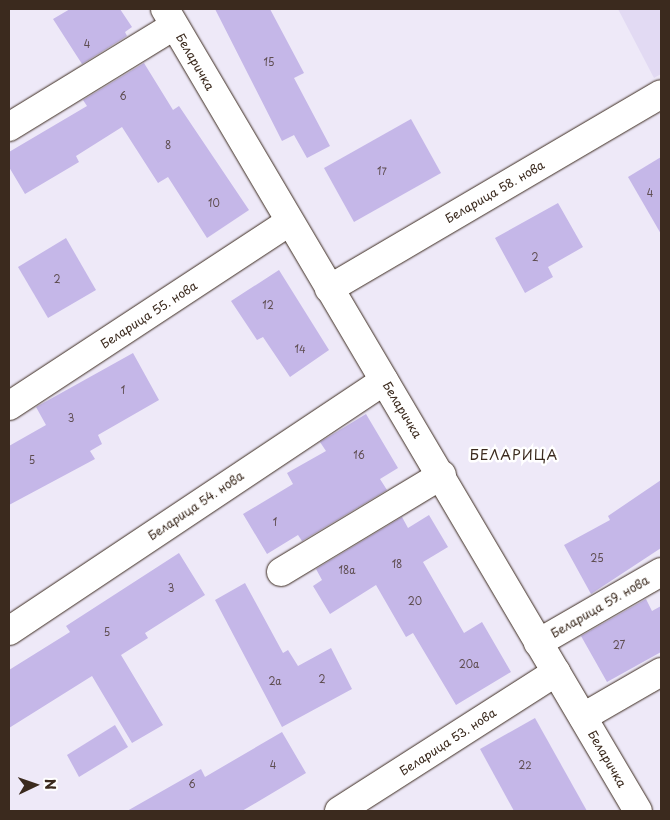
<!DOCTYPE html>
<html>
<head>
<meta charset="utf-8">
<style>
  body { margin:0 }
  #map { position:relative; width:670px; height:820px; overflow:hidden; background:#eee9f8; font-family:"Playpen Sans",sans-serif }
  div>[style] { position:absolute }
  [style*='--x'] { left:calc(var(--x)*1px); top:calc(var(--y)*1px); width:calc(var(--w)*1px); rotate:calc(var(--a)*1deg) }
  .built>* { inset:0; background:#e2daf3 }
  .building>* { inset:0; background:#c5b7e8 }
  .roads { filter:drop-shadow(0 0 1px #3b2a1e) drop-shadow(0 0 1px #3b2a1e) }
  .minor>* { height:28px; margin:-14px; padding:0 14px; transform-origin:14px; border-radius:14px; background:#fff }
  span { translate:-50% -50%; white-space:nowrap; text-align:center; line-height:1.15; -webkit-text-stroke:5px #fff; paint-order:stroke }
  .number-label { font-size:10px; color:#5e4d50 }
  .number-label span { -webkit-text-stroke-width:0 }
  .street-label { font-size:12px; color:#3b2a1e }
  .neighbourhood-label { font-size:14px; color:#3b2a1e; letter-spacing:1px }
  .frame { position:absolute; inset:0; border:10px solid #3b2a1e; pointer-events:none }
  .north { position:absolute; left:10px; top:760px; width:50px; height:50px; -webkit-text-stroke:4px #fff; paint-order:stroke; rotate:87deg; font-size:14px; font-weight:700; line-height:20px; text-align:center; color:#3b2a1e }
  .north::after { content:''; display:block; margin:auto; width:18px; height:22px; background:#3b2a1e; clip-path:polygon(50% 0,100% 100%,50% 72%,0 100%) }
</style>
</head>
<body>
<div id="map">
  <div class="built">
    <div style="clip-path:polygon(618px 9px,661px 9px,661px 74px,654px 78px)"></div>
  </div>
  <div class="building">
    <div style="clip-path:polygon(70px 9px,120px 9px,132px 27px,125px 32px,127px 36px,82px 64px,53px 19px)"></div>
    <div style="clip-path:polygon(215px 9px,270px 9px,304px 73px,294px 78px,330px 146px,307px 158px,294px 135px,282px 141px)"></div>
    <div style="clip-path:polygon(144px 63px,173px 110px,179px 106px,249px 210px,207px 238px,168px 177px,158px 183px,122px 127px,76px 156px,79px 162px,25px 194px,9px 167px,9px 152px,87px 106px,83px 100px)"></div>
    <div style="clip-path:polygon(411px 119px,441px 173px,354px 222px,324px 168px)"></div>
    <div style="clip-path:polygon(661px 157px,661px 234px,628px 177px)"></div>
    <div style="clip-path:polygon(558px 203px,583px 247px,548px 267px,553px 277px,525px 293px,495px 238px)"></div>
    <div style="clip-path:polygon(66px 238px,96px 290px,48px 318px,18px 267px)"></div>
    <div style="clip-path:polygon(279px 270px,329px 350px,290px 377px,263px 337px,257px 340px,231px 301px)"></div>
    <div style="clip-path:polygon(133px 353px,159px 400px,98px 435px,102px 444px,90px 451px,95px 459px,9px 505px,9px 446px,46px 425px,36px 407px)"></div>
    <div style="clip-path:polygon(366px 414px,398px 468px,380px 479px,387px 490px,302px 541px,298px 535px,267px 554px,243px 514px,293px 484px,287px 473px,326px 451px,320px 442px)"></div>
    <div style="clip-path:polygon(661px 480px,661px 548px,591px 594px,564px 545px,610px 520px,608px 516px)"></div>
    <div style="clip-path:polygon(429px 515px,448px 547px,423px 562px,464px 633px,482px 622px,511px 672px,456px 705px,413px 633px,406px 637px,376px 585px,330px 614px,313px 586px,322px 580px,316px 569px,402px 517px,408px 528px)"></div>
    <div style="clip-path:polygon(179px 553px,205px 595px,145px 633px,148px 638px,121px 655px,163px 725px,132px 743px,92px 676px,9px 728px,9px 670px,70px 632px,66px 626px)"></div>
    <div style="clip-path:polygon(245px 583px,283px 653px,288px 650px,298px 666px,331px 648px,352px 689px,282px 727px,215px 600px)"></div>
    <div style="clip-path:polygon(646px 599px,652px 611px,661px 606px,661px 652px,607px 682px,581px 636px)"></div>
    <div style="clip-path:polygon(535px 718px,587px 811px,514px 811px,480px 749px)"></div>
    <div style="clip-path:polygon(115px 725px,128px 747px,79px 777px,67px 755px)"></div>
    <div style="clip-path:polygon(282px 732px,306px 773px,242px 811px,127px 811px,201px 769px,205px 777px)"></div>
  </div>
  <div class="roads">
    <div class="minor">
      <div style="--x:165;--y:9;--w:931;--a:59.47"></div>
      <div style="--x:9;--y:127;--w:193;--a:-31.5"></div>
      <div style="--x:329;--y:289;--w:385;--a:-30.4"></div>
      <div style="--x:9;--y:406;--w:334;--a:-33.3"></div>
      <div style="--x:281;--y:572;--w:188;--a:-31.1"></div>
      <div style="--x:9;--y:631;--w:451;--a:-33.7"></div>
      <div style="--x:538;--y:643;--w:142;--a:-30"></div>
      <div style="--x:583;--y:717;--w:90;--a:-30"></div>
      <div style="--x:339;--y:811;--w:258;--a:-32.6"></div>
    </div>
  </div>
  <div class="number-label">
    <span style="left:87px;top:44px">4</span>
    <span style="left:269px;top:62px">15</span>
    <span style="left:123px;top:96px">6</span>
    <span style="left:168px;top:145px">8</span>
    <span style="left:382px;top:171px">17</span>
    <span style="left:650px;top:193px">4</span>
    <span style="left:214px;top:203px">10</span>
    <span style="left:535px;top:257px">2</span>
    <span style="left:57px;top:279px">2</span>
    <span style="left:268px;top:305px">12</span>
    <span style="left:300px;top:349px">14</span>
    <span style="left:123px;top:390px">1</span>
    <span style="left:71px;top:418px">3</span>
    <span style="left:359px;top:455px">16</span>
    <span style="left:32px;top:460px">5</span>
    <span style="left:275px;top:522px">1</span>
    <span style="left:597px;top:558px">25</span>
    <span style="left:397px;top:564px">18</span>
    <span style="left:347px;top:570px">18a</span>
    <span style="left:171px;top:588px">3</span>
    <span style="left:415px;top:601px">20</span>
    <span style="left:107px;top:632px">5</span>
    <span style="left:619px;top:645px">27</span>
    <span style="left:469px;top:664px">20a</span>
    <span style="left:322px;top:679px">2</span>
    <span style="left:275px;top:681px">2a</span>
    <span style="left:273px;top:765px">4</span>
    <span style="left:525px;top:765px">22</span>
    <span style="left:192px;top:784px">6</span>
  </div>
  <div class="street-label">
    <span style="left:195px;top:62px;rotate:60deg">Беларичка</span>
    <span style="left:495px;top:192px;rotate:-30deg">Беларица 58. нова</span>
    <span style="left:149px;top:315px;rotate:-33deg">Беларица 55. нова</span>
    <span style="left:402px;top:410px;rotate:59deg">Беларичка</span>
    <span style="left:196px;top:506px;rotate:-34deg">Беларица 54. нова</span>
    <span style="left:600px;top:607px;rotate:-30deg">Беларица 59. нова</span>
    <span style="left:448px;top:742px;rotate:-33deg">Беларица 53. нова</span>
    <span style="left:607px;top:759px;rotate:60deg">Беларичка</span>
  </div>
  <div class="neighbourhood-label">
    <span style="left:514px;top:455px">БЕЛАРИЦА</span>
  </div>
  <div class="frame"></div>
  <div class="north">N</div>
</div>
</body>
</html>
